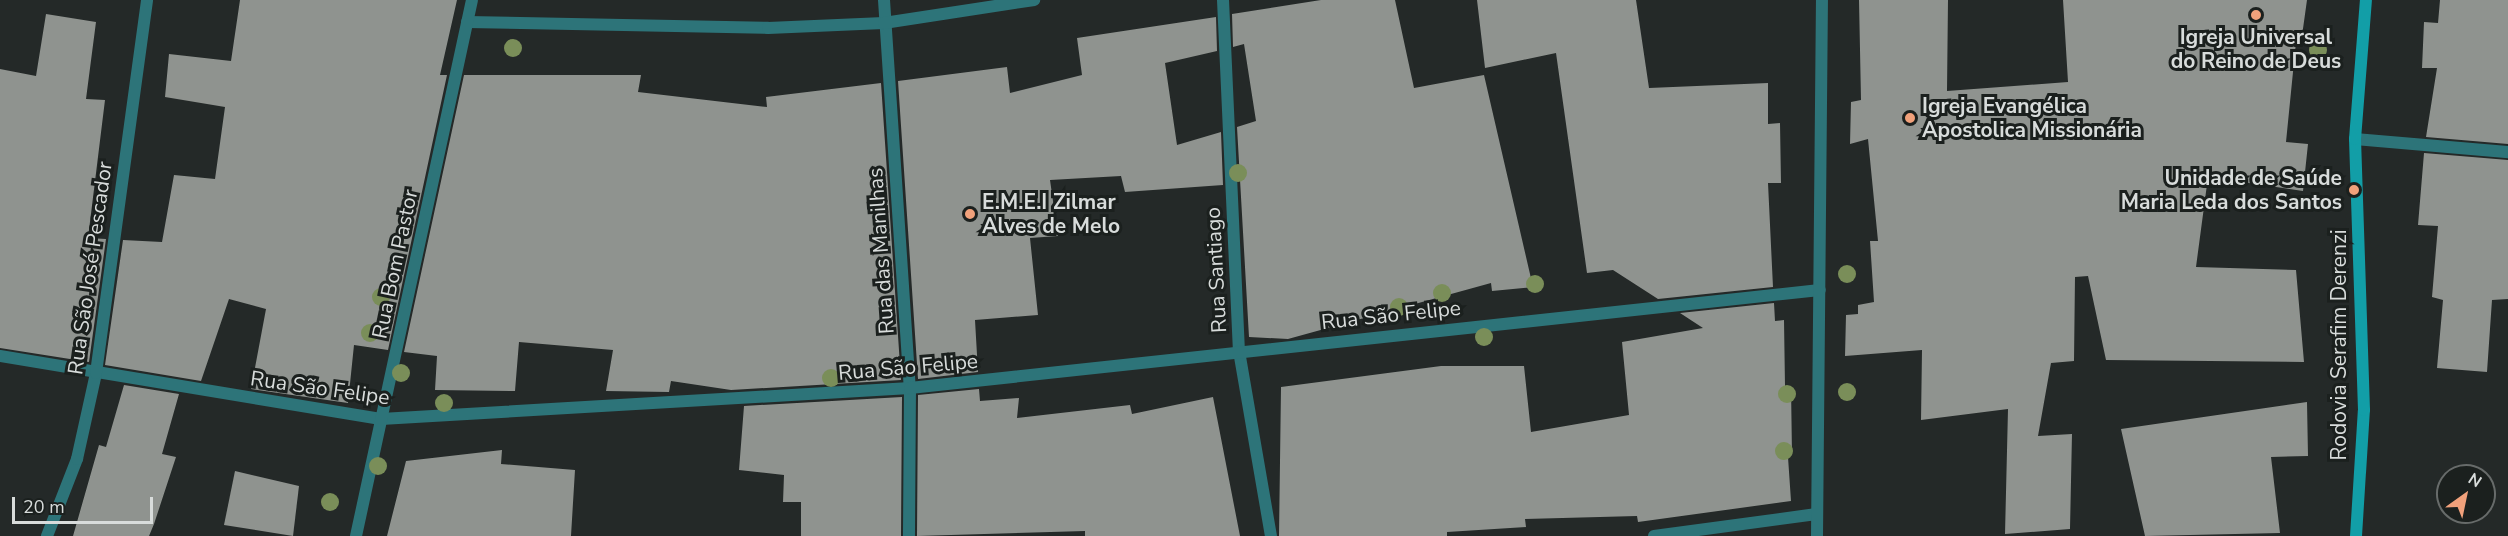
<!DOCTYPE html>
<html>
<head>
<meta charset="utf-8">
<style>
  body { margin:0 }
  #map { position:relative; width:2508px; height:536px; overflow:hidden; background:#242928; font-family:"Nunito Sans",sans-serif }
  div>[style] { position:absolute }
  [style*='--x'] { left:calc(var(--x)*1px); top:calc(var(--y)*1px); width:calc(var(--w)*1px); rotate:calc(var(--a)*1deg) }
  .building>* { inset:0; background:#8f938f }
  .street>* { height:12px; margin:-6px; padding:0 6px; transform-origin:6px; border-radius:6px; background:#2d7479 }
  .secondary>* { height:12px; margin:-6px; padding:0 6px; transform-origin:6px; border-radius:6px; background:#129ea7 }
  .trees>* { width:18px; height:18px; margin:-9px; border-radius:50%; background:#7a8e59 }
  .dots>* { width:16px; height:16px; translate:-50% -50%; box-sizing:border-box; border:3px solid #1b201e; border-radius:50% }
  span { translate:-50% -50%; white-space:nowrap; text-align:center; line-height:1.15; -webkit-text-stroke:6px #1b201e; paint-order:stroke }
  .poi-label { font-size:21px; color:#d8dcdb; font-weight:700 }
  .left { translate:0 -50%; text-align:left }
  .right { translate:-100% -50%; text-align:right }
  .street-label { font-size:21px; color:#d8dcdb }
  .north { position:absolute; left:2436px; top:464px; width:60px; height:60px; box-sizing:border-box; background:#1b201e; border:2px solid #676b6a; border-radius:50%; rotate:33deg; font-size:16px; font-weight:700; line-height:24px; text-align:center; color:#d8dcdb }
  .north::after { content:''; display:block; margin:auto; width:21px; height:27px; background:#f1a17b; clip-path:polygon(50% 0,100% 100%,50% 72%,0 100%) }
  .scale { position:absolute; left:12px; top:497px; width:141px; height:27px; box-sizing:border-box; border:3px solid #d8dcdb; border-top:0; padding-left:8px; font-size:18px; line-height:21px; white-space:nowrap; color:#d8dcdb; -webkit-text-stroke:4px #1b201e; paint-order:stroke }
</style>
</head>
<body>
<div id="map">
  <div class="building">
    <div style="clip-path:polygon(240px 0,457px 0,440px 75px,447px 75px,388px 350px,354px 345px,348px 403px,251px 389px,266px 309px,229px 299px,201px 381px,105px 365px,123px 240px,162px 242px,174px 175px,215px 179px,225px 107px,165px 97px,169px 54px,231px 61px)"></div>
    <div style="clip-path:polygon(1321px 0,1395px 0,1414px 88px,1484px 75px,1533px 287px,1492px 291px,1491px 283px,1288px 339px,1249px 337px,1237px 127px,1256px 121px,1244px 44px,1233px 47px,1232px 14px)"></div>
    <div style="clip-path:polygon(1477px 0,1636px 0,1649px 88px,1768px 83px,1768px 124px,1780px 123px,1781px 183px,1768px 183px,1773px 287px,1658px 299px,1613px 270px,1587px 273px,1556px 53px,1485px 68px)"></div>
    <div style="clip-path:polygon(1859px 0,1948px 0,1947px 91px,2068px 82px,2063px 0,2307px 0,2301px 43px,2296px 42px,2286px 142px,2308px 144px,2303px 191px,2208px 177px,2196px 267px,2296px 270px,2304px 362px,2106px 360px,2088px 276px,2075px 277px,2074px 361px,2051px 363px,2038px 436px,2072px 434px,2070px 529px,2005px 534px,2008px 409px,1921px 420px,1922px 350px,1845px 356px,1846px 315px,1858px 314px,1858px 305px,1874px 302px,1870px 241px,1878px 241px,1868px 139px,1850px 144px,1851px 102px,1861px 100px)"></div>
    <div style="clip-path:polygon(2440px 0,2508px 0,2508px 144px,2426px 137px,2437px 68px,2422px 68px,2424px 22px,2438px 23px)"></div>
    <div style="clip-path:polygon(46px 14px,96px 22px,86px 99px,105px 100px,88px 238px,106px 239px,89px 362px,0 348px,0 69px,36px 76px)"></div>
    <div style="clip-path:polygon(1216px 17px,1217px 51px,1165px 63px,1177px 145px,1221px 132px,1223px 185px,1125px 192px,1121px 176px,1050px 180px,1058px 236px,1030px 238px,1038px 315px,975px 320px,978px 372px,918px 379px,898px 81px,1007px 67px,1010px 93px,1082px 75px,1077px 38px)"></div>
    <div style="clip-path:polygon(464px 75px,641px 75px,638px 92px,767px 107px,766px 97px,881px 83px,901px 380px,731px 390px,671px 381px,669px 392px,606px 391px,613px 350px,519px 342px,515px 391px,435px 390px,437px 356px,404px 352px)"></div>
    <div style="clip-path:polygon(2424px 153px,2508px 160px,2508px 299px,2492px 300px,2487px 372px,2437px 368px,2443px 300px,2432px 297px,2438px 226px,2418px 225px)"></div>
    <div style="clip-path:polygon(1774px 303px,1775px 321px,1784px 320px,1785px 386px,1791px 386px,1792px 455px,1788px 457px,1791px 501px,1638px 522px,1637px 516px,1525px 519px,1526px 527px,1447px 532px,1447px 536px,1279px 536px,1281px 387px,1441px 366px,1524px 366px,1531px 432px,1629px 415px,1622px 342px,1703px 328px,1680px 313px)"></div>
    <div style="clip-path:polygon(124px 385px,179px 394px,162px 454px,176px 457px,154px 524px,149px 536px,73px 536px,99px 445px,106px 447px)"></div>
    <div style="clip-path:polygon(979px 389px,980px 401px,1019px 398px,1017px 418px,1130px 405px,1132px 414px,1213px 397px,1240px 536px,1085px 536px,1085px 531px,917px 536px,918px 395px)"></div>
    <div style="clip-path:polygon(902px 397px,901px 536px,801px 536px,801px 502px,783px 502px,784px 475px,739px 470px,744px 406px)"></div>
    <div style="clip-path:polygon(2307px 402px,2308px 456px,2271px 457px,2280px 533px,2145px 536px,2121px 429px)"></div>
    <div style="clip-path:polygon(502px 450px,501px 464px,575px 470px,571px 536px,387px 536px,406px 461px)"></div>
    <div style="clip-path:polygon(235px 471px,299px 486px,293px 536px,224px 525px)"></div>
  </div>
  <div class="street">
    <div style="--x:884;--y:0;--w:389;--a:86.2"></div>
    <div style="--x:910;--y:388;--w:148;--a:90.4"></div>
    <div style="--x:1223;--y:0;--w:351;--a:87.4"></div>
    <div style="--x:1239;--y:351;--w:188;--a:80.2"></div>
    <div style="--x:467;--y:22;--w:301;--a:1.1"></div>
    <div style="--x:768;--y:28;--w:116;--a:-2.5"></div>
    <div style="--x:884;--y:23;--w:152;--a:-8.7"></div>
    <div style="--x:2355;--y:139;--w:154;--a:4.9"></div>
    <div style="--x:0;--y:356;--w:386;--a:9.4"></div>
    <div style="--x:381;--y:419;--w:530;--a:-3.35"></div>
    <div style="--x:910;--y:388;--w:915;--a:-6.15"></div>
    <div style="--x:47;--y:536;--w:83;--a:-68.7"></div>
    <div style="--x:77;--y:459;--w:88;--a:-77.5"></div>
    <div style="--x:96;--y:373;--w:376;--a:-82.2"></div>
    <div style="--x:356;--y:536;--w:548;--a:-77.79"></div>
    <div style="--x:1654;--y:536;--w:164;--a:-7.7"></div>
    <div style="--x:1817;--y:536;--w:536;--a:-89.47"></div>
  </div>
  <div class="secondary">
    <div style="--x:2356;--y:536;--w:126;--a:-86.4"></div>
    <div style="--x:2364;--y:410;--w:271;--a:-91.9"></div>
    <div style="--x:2355;--y:139;--w:139;--a:-85.5"></div>
  </div>
  <div class="trees">
    <div style="left:513px;top:48px"></div>
    <div style="left:2318px;top:50px"></div>
    <div style="left:1238px;top:173px"></div>
    <div style="left:1847px;top:274px"></div>
    <div style="left:1535px;top:284px"></div>
    <div style="left:1442px;top:293px"></div>
    <div style="left:381px;top:297px"></div>
    <div style="left:1399px;top:307px"></div>
    <div style="left:370px;top:333px"></div>
    <div style="left:1484px;top:337px"></div>
    <div style="left:401px;top:373px"></div>
    <div style="left:831px;top:378px"></div>
    <div style="left:1847px;top:392px"></div>
    <div style="left:1787px;top:394px"></div>
    <div style="left:444px;top:403px"></div>
    <div style="left:1784px;top:451px"></div>
    <div style="left:378px;top:466px"></div>
    <div style="left:330px;top:502px"></div>
  </div>
  <div class="dots">
    <div style="left:2256px;top:15px;background:#f1a17b"></div>
    <div style="left:1910px;top:118px;background:#f1a17b"></div>
    <div style="left:2354px;top:190px;background:#f1a17b"></div>
    <div style="left:970px;top:214px;background:#f1a17b"></div>
  </div>
  <div class="poi-label">
    <span style="left:2256px;top:49px">Igreja Universal<br>do Reino de Deus</span>
    <span class="left" style="left:1922px;top:118px">Igreja Evangélica<br>Apostolica Missionária</span>
    <span class="right" style="left:2342px;top:190px">Unidade de Saúde<br>Maria Leda dos Santos</span>
    <span class="left" style="left:982px;top:214px">E.M.E.I Zilmar<br>Alves de Melo</span>
  </div>
  <div class="street-label">
    <span style="left:881px;top:251px;rotate:-94deg">Rua das Manilhas</span>
    <span style="left:395px;top:264px;rotate:-78deg">Rua Bom Pastor</span>
    <span style="left:90px;top:268px;rotate:-82deg">Rua São José Pescador</span>
    <span style="left:1216px;top:270px;rotate:-93deg">Rua Santiago</span>
    <span style="left:1391px;top:315px;rotate:-6deg">Rua São Felipe</span>
    <span style="left:2339px;top:345px;rotate:-90deg">Rodovia Serafim Derenzi</span>
    <span style="left:908px;top:367px;rotate:-5deg">Rua São Felipe</span>
    <span style="left:320px;top:388px;rotate:8deg">Rua São Felipe</span>
  </div>
  <div class="north">N</div>
  <div class="scale">20 m</div>
</div>
</body>
</html>
